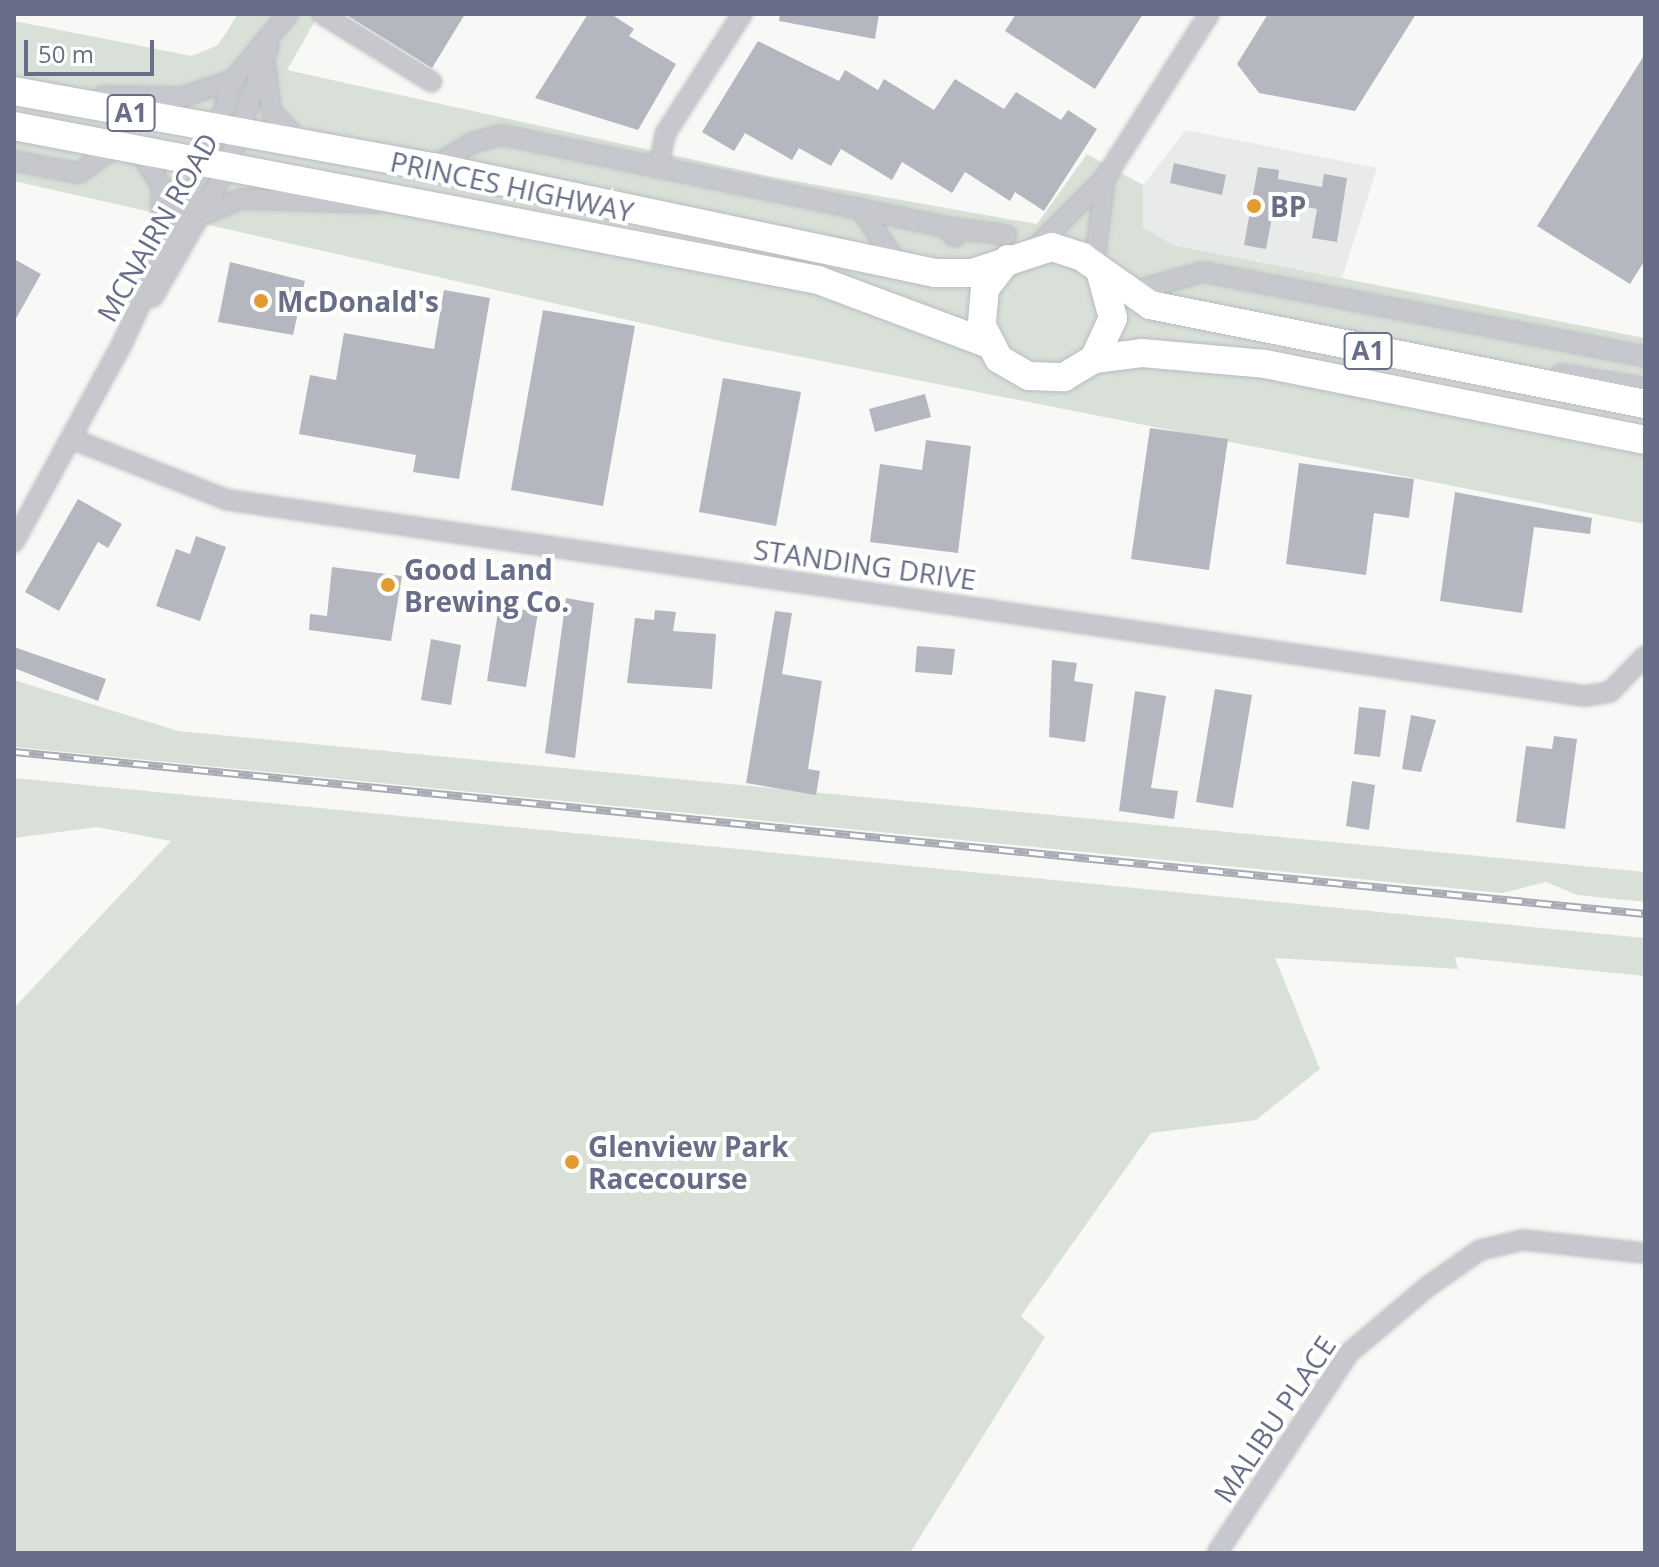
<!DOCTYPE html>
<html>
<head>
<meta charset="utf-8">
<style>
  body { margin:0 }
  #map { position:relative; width:1659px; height:1567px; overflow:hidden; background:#f8f9f6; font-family:"Open Sans",sans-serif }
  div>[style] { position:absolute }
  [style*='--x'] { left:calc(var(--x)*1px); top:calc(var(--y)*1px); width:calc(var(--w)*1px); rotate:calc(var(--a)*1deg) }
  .built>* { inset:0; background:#e9eaea }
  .green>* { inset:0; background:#d8e0d8 }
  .building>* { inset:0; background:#b4b6c0 }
  .roads { filter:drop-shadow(0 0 2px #babbc0) drop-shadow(0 0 2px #babbc0) }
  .minor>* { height:18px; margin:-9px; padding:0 9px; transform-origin:9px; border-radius:9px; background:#c7c8ce }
  .highway>* { height:28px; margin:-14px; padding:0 14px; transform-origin:14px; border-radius:14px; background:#fff }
  .rail>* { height:8px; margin-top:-4px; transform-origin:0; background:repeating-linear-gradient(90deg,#fff 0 15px,#a9abb4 0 30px); box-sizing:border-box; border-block:2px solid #a9abb4 }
  .dots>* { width:22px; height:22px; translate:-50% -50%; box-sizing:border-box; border:4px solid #fff; border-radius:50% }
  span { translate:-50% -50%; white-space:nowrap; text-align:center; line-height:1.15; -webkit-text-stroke:8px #fff; paint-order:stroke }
  .shield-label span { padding:2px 6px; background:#fff; border:2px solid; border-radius:6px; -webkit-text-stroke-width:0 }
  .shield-label { font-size:26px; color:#686e87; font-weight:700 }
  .street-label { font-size:28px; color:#686e87 }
  .poi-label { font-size:28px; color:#686e87; font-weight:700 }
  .left { translate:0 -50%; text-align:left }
  .frame { position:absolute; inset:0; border:16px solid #686e87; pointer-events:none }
  .scale { position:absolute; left:24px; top:40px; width:130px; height:36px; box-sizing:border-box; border:4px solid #686e87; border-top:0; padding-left:10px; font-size:24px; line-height:28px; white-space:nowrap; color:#686e87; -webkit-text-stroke:6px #fff; paint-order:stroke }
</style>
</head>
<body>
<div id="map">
  <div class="built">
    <div style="clip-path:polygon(1186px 130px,1377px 168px,1342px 278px,1173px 245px,1143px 227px,1143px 185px)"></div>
  </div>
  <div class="green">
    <div style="clip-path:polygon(238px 14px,319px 14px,287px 70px,772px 177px,1037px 224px,1087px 154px,1143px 185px,1143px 227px,1173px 245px,1645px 338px,1645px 524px,725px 342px,14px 181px,14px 21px,192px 56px,218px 45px)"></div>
    <div style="clip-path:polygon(14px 680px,178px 731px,1645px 872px,1645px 902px,1577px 895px,1546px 882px,1502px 893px,14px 747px)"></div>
    <div style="clip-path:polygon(14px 778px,1645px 938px,1645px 976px,1455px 957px,1458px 969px,1275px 958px,1320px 1069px,1256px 1120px,1151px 1133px,1021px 1316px,1045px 1337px,910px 1553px,14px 1553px,14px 1008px,171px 841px,97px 827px,14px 838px)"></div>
  </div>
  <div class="building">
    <div style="clip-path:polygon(345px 14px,465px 14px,432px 68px)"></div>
    <div style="clip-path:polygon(588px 14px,611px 14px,634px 29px,629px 36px,676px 64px,638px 130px,535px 98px)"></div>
    <div style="clip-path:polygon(780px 14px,879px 14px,875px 39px,779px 21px)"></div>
    <div style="clip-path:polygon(1016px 14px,1143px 14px,1095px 89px,1005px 31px)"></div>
    <div style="clip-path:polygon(1268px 14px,1416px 14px,1355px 111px,1259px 93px,1237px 64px)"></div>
    <div style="clip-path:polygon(758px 41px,839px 81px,845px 70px,878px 90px,884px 79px,934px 110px,955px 79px,1004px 109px,1016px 92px,1061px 120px,1068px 110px,1097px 129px,1044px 211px,1015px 192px,1010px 201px,965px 172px,952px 193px,902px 162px,892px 180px,841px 149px,831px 166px,799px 148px,792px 160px,745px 133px,734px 151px,702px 132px)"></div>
    <div style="clip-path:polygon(1645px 54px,1645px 260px,1630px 284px,1537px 226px)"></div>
    <div style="clip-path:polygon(1174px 163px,1226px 175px,1222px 195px,1170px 183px)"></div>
    <div style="clip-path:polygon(1258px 167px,1279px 170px,1278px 179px,1322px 187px,1324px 174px,1347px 178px,1337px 242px,1312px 238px,1317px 209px,1275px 201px,1266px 249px,1244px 245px)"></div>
    <div style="clip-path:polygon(14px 259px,41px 274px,14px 322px)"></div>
    <div style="clip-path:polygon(230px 262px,305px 281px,293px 335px,218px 322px)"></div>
    <div style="clip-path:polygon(444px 290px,490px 298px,459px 479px,413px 472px,416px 455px,299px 434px,310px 375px,336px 380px,344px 333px,434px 349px)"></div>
    <div style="clip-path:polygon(543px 310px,635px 326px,603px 506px,511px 490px)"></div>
    <div style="clip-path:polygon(723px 378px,801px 392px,776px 526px,699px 512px)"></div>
    <div style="clip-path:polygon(925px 394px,931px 417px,875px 432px,869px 409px)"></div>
    <div style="clip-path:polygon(1150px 428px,1228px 439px,1209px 570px,1131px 559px)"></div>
    <div style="clip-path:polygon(926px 440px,971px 446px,958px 553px,870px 542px,880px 464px,922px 470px)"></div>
    <div style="clip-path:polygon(1299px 463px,1414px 479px,1409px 518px,1374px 513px,1366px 575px,1286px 564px)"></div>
    <div style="clip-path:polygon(1455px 492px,1592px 518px,1590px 534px,1534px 527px,1522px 613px,1440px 601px)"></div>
    <div style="clip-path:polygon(78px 499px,122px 524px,108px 548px,98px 542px,59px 611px,25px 592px)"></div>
    <div style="clip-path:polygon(196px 536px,226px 547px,200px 621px,156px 606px,176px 549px,190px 554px)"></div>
    <div style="clip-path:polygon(332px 567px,402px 576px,391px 641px,309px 630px,310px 614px,327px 616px)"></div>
    <div style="clip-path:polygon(566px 598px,594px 603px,575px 758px,545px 753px)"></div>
    <div style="clip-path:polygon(499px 606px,538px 612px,526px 687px,487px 681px)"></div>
    <div style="clip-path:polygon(655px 610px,676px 612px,673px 631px,716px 634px,712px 689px,627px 683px,635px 618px,654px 620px)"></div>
    <div style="clip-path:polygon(775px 611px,792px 613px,782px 674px,822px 681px,808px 769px,820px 771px,816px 795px,746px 783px)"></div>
    <div style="clip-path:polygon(431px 639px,461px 645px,451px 705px,421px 700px)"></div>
    <div style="clip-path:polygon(917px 646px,955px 649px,952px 675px,915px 672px)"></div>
    <div style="clip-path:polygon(14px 647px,106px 679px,98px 701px,14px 668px)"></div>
    <div style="clip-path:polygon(1052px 660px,1077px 663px,1074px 681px,1093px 684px,1085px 742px,1049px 737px)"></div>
    <div style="clip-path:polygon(1215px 689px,1252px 695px,1233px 808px,1196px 802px)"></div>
    <div style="clip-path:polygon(1135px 691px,1166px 696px,1151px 788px,1178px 791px,1174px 819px,1119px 811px)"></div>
    <div style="clip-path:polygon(1359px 707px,1386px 710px,1380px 757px,1354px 754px)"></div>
    <div style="clip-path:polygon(1411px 715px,1436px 720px,1421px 772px,1402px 769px)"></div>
    <div style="clip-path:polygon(1554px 736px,1577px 739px,1565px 829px,1516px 822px,1526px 746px,1552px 749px)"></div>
    <div style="clip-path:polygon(1352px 781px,1375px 785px,1369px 830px,1346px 826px)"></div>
  </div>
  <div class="roads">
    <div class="minor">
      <div style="--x:322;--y:14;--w:129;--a:31.7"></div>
      <div style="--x:266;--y:69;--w:42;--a:83.2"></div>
      <div style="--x:271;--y:111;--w:40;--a:47"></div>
      <div style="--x:102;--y:96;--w:80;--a:0.7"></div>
      <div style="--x:182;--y:97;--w:54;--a:-18.4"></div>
      <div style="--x:138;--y:150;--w:42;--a:56.7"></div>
      <div style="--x:161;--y:185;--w:65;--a:89.1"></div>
      <div style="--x:14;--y:161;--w:66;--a:10.5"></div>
      <div style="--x:79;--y:173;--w:47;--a:-35.4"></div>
      <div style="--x:433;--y:167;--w:46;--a:-31.6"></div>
      <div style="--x:472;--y:143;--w:31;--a:-15"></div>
      <div style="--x:502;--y:135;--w:452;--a:11.7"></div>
      <div style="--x:945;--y:227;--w:14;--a:45"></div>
      <div style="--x:658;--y:168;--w:35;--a:-78"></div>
      <div style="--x:665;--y:134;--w:143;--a:-57.3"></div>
      <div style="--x:860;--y:208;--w:70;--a:56.1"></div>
      <div style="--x:205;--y:214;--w:38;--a:-23"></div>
      <div style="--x:240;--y:199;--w:138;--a:1.7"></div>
      <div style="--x:945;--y:227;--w:62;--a:7.5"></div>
      <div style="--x:1036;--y:247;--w:98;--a:-45"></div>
      <div style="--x:1105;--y:178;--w:194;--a:-57.6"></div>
      <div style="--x:1094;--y:267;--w:90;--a:-83"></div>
      <div style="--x:1125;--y:294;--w:81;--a:-15.8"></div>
      <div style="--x:1203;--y:272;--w:450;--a:10.8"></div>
      <div style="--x:153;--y:297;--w:146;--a:-60.1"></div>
      <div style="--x:226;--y:170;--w:131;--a:-70.9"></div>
      <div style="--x:1561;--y:374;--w:85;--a:9.5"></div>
      <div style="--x:72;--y:439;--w:168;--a:21.4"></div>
      <div style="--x:228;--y:500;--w:1371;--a:8.22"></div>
      <div style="--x:1585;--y:696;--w:25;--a:-9"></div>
      <div style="--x:1610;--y:692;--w:50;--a:-45.8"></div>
      <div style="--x:14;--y:542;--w:223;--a:-61.4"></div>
      <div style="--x:121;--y:346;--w:200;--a:-65.1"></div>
      <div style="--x:205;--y:165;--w:89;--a:-71.8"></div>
      <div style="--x:233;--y:80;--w:86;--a:-50.2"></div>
      <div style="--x:1217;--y:1553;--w:240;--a:-56.6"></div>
      <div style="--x:1349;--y:1353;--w:102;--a:-40.2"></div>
      <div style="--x:1427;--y:1287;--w:65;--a:-34.9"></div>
      <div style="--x:1480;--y:1250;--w:44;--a:-13.1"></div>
      <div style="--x:1523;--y:1240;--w:123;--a:6.1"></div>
    </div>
    <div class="highway">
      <div style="--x:14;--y:91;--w:426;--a:10.3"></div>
      <div style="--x:433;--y:167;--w:513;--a:11.92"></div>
      <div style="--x:935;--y:273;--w:37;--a:0"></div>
      <div style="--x:972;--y:273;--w:84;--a:-18"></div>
      <div style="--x:1052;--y:247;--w:32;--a:18"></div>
      <div style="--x:1082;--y:257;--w:83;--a:35.2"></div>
      <div style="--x:1150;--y:305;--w:505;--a:11.31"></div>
      <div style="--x:14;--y:126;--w:819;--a:10.84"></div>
      <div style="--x:818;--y:280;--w:183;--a:20.5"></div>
      <div style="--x:1008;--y:259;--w:37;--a:128"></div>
      <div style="--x:985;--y:288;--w:38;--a:95"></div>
      <div style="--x:982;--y:326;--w:37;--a:63"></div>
      <div style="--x:999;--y:359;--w:34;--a:30"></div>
      <div style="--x:1029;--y:376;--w:35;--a:2"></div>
      <div style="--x:1064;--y:377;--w:35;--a:-31"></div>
      <div style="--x:1094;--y:359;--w:45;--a:-65.1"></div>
      <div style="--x:1113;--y:318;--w:46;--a:-105.3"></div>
      <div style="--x:1094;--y:359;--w:48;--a:-7.1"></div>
      <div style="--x:1142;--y:353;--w:123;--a:5.1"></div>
      <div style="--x:1265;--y:364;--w:388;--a:11.3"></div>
    </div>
  </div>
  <div class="rail">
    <div style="--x:14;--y:752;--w:1639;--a:5.67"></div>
  </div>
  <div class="dots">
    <div style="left:1254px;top:206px;background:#e19b2e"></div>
    <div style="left:261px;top:301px;background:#e19b2e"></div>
    <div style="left:388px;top:585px;background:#e19b2e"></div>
    <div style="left:572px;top:1162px;background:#e19b2e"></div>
  </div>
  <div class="shield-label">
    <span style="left:131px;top:113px">A1</span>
    <span style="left:1368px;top:351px">A1</span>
  </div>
  <div class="street-label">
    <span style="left:512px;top:186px;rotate:12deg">PRINCES HIGHWAY</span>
    <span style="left:157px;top:227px;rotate:-60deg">MCNAIRN ROAD</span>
    <span style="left:865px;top:564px;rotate:8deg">STANDING DRIVE</span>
    <span style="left:1274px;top:1419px;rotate:-56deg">MALIBU PLACE</span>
  </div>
  <div class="poi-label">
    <span class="left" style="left:1270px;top:206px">BP</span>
    <span class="left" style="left:277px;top:301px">McDonald's</span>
    <span class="left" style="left:404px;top:585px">Good Land<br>Brewing Co.</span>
    <span class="left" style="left:588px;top:1162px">Glenview Park<br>Racecourse</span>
  </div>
  <div class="frame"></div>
  <div class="scale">50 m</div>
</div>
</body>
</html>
